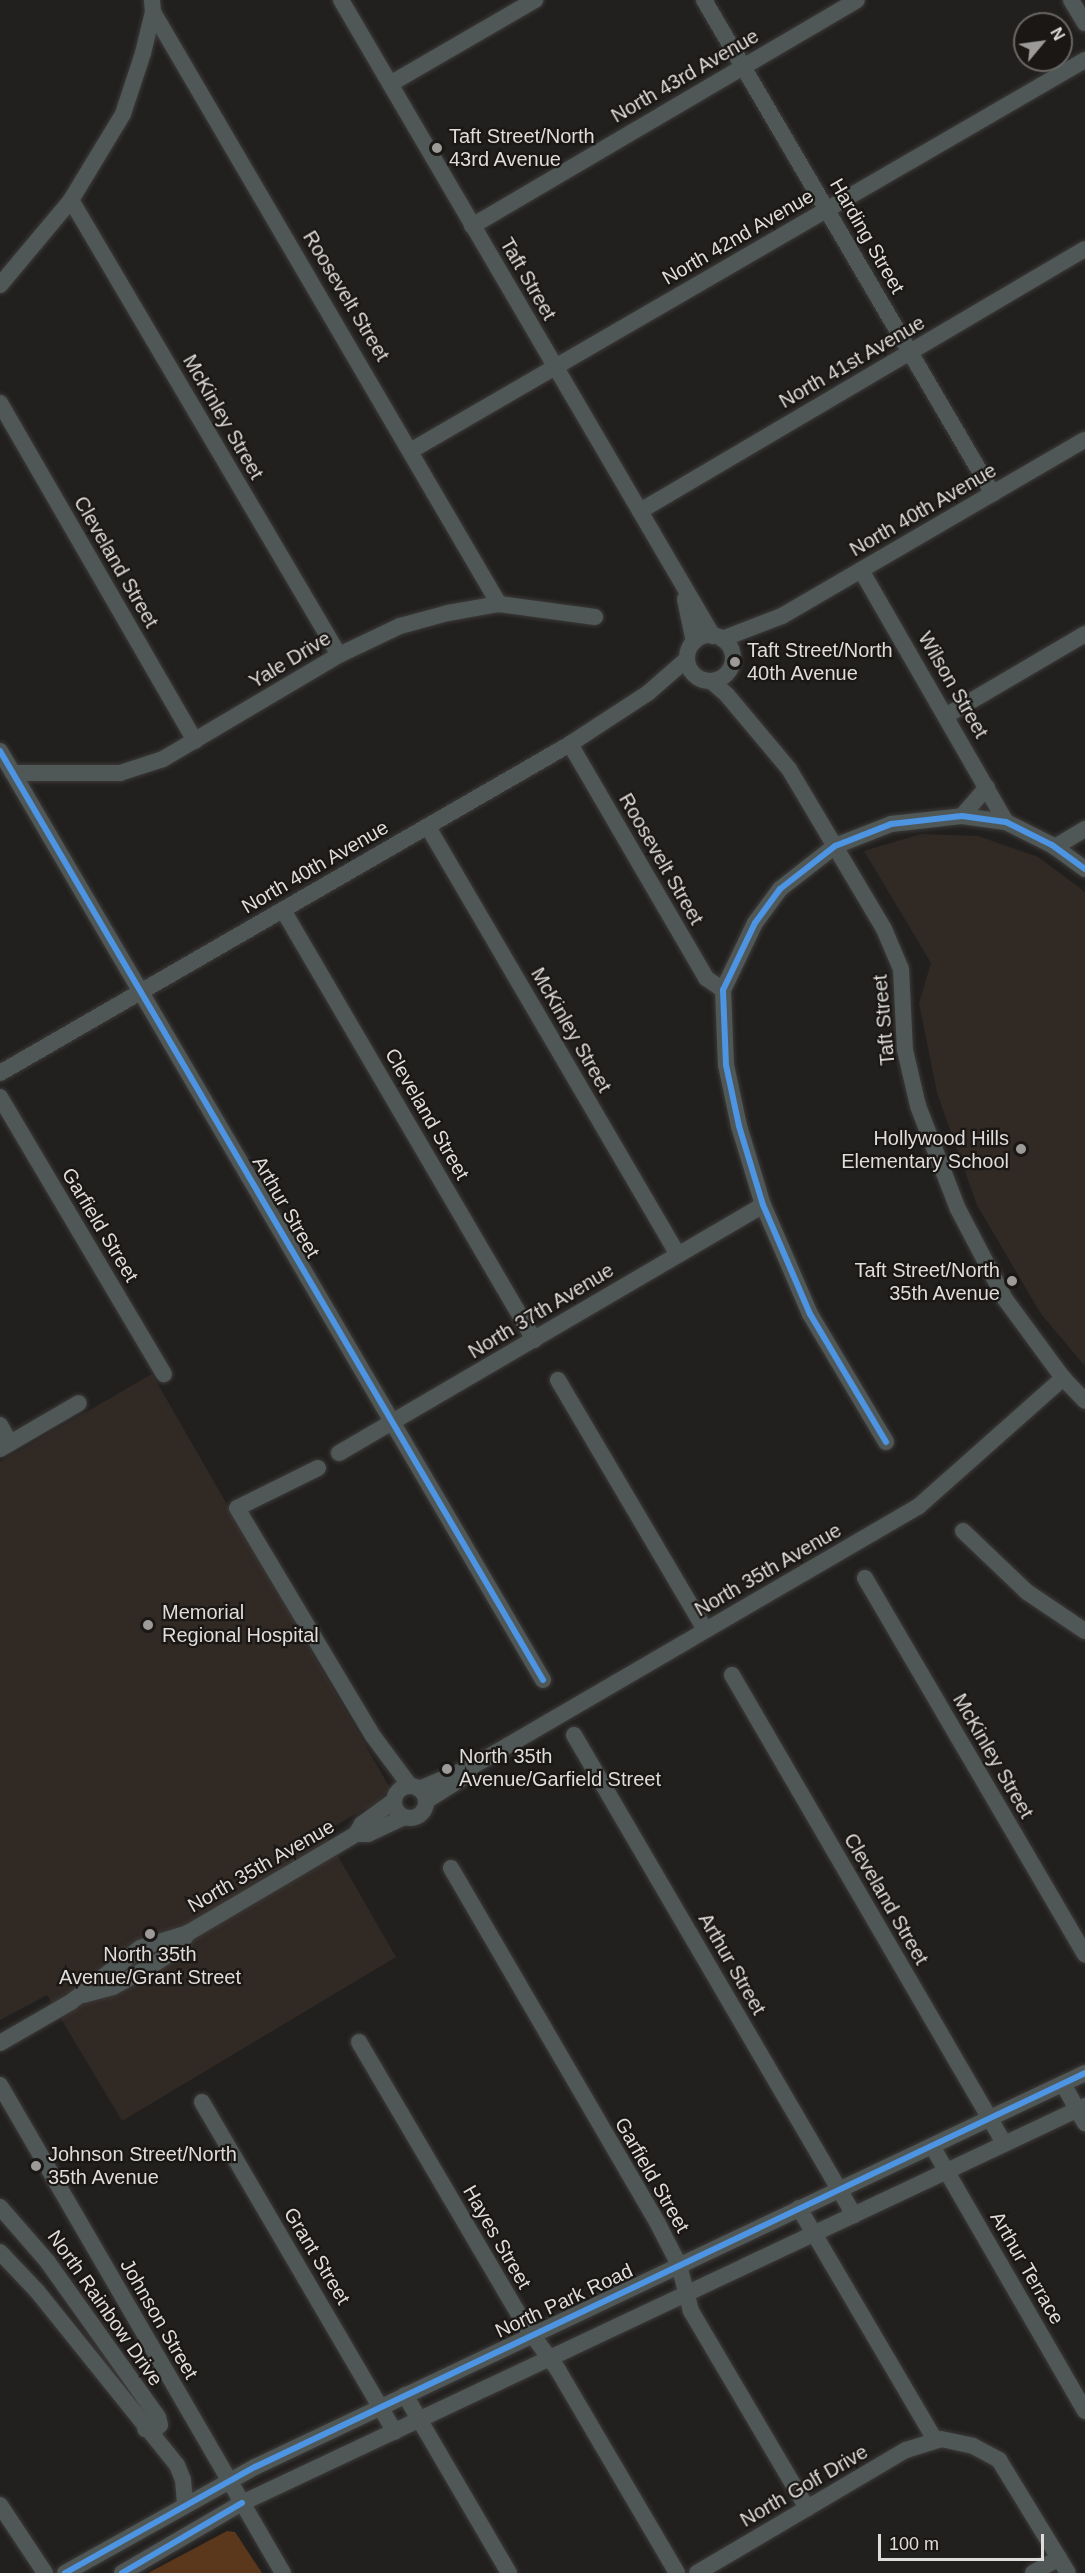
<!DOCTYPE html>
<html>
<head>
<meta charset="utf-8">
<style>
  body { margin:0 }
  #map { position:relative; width:1085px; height:2573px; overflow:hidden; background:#22201e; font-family:Arial,sans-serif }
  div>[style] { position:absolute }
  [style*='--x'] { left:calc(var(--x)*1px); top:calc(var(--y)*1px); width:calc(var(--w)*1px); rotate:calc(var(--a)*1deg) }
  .built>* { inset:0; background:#312924 }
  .green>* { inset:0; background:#5b371b }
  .roads { filter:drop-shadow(0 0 2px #3c3a39) drop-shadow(0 0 2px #3c3a39) }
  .minor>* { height:16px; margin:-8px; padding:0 8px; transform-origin:8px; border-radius:8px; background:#505857 }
  .minor>.ring { margin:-8px; padding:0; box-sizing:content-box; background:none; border:16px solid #505857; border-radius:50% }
  .cycleway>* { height:6px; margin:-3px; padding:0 3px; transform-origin:3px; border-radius:3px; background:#4d94e3 }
  .dots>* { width:16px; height:16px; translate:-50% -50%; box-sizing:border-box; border:3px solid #1a1714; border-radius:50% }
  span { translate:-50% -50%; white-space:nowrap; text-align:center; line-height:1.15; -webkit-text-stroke:4.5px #1a1714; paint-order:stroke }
  .street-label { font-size:20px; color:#dfdddb }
  .poi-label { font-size:20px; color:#dfdddb }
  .left { translate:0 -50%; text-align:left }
  .right { translate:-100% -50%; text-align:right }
  .north { position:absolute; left:1013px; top:12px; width:60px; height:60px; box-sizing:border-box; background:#1a1714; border:2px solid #696664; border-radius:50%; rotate:61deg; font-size:16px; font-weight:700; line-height:24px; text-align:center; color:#dfdddb }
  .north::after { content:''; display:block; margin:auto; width:21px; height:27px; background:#9d9b99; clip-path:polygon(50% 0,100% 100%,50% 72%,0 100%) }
  .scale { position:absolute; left:878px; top:2534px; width:166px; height:27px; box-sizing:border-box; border:3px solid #dfdddb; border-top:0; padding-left:8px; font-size:18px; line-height:21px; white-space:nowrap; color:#dfdddb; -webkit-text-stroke:4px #1a1714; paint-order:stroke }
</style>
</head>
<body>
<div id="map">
  <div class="built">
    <div style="clip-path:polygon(921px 834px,978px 836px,1038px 857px,1085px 892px,1085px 1366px,1041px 1314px,977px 1205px,937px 1093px,919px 1003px,931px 963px,864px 851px)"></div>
    <div style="clip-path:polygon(152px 1374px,390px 1788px,379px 1801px,324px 1832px,396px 1957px,122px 2121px,47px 1995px,0 2020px,0 1462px)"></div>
  </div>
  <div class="green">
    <div style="clip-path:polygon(227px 2531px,235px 2532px,262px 2573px,148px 2573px)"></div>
  </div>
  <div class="roads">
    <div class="minor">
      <div style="--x:341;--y:0;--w:737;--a:59.68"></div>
      <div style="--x:704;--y:0;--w:572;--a:59.67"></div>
      <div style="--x:1071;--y:0;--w:27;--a:59"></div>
      <div style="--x:153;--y:12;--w:686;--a:59.7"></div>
      <div style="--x:390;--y:84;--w:168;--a:-30.1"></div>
      <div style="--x:71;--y:200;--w:528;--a:59.5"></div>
      <div style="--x:472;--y:226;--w:446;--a:-30.4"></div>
      <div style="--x:0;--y:285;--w:111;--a:-50.1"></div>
      <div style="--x:71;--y:200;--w:100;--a:-58.8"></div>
      <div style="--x:123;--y:114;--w:64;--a:-71.8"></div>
      <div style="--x:143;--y:53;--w:42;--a:-76.3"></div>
      <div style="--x:153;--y:12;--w:12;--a:-95"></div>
      <div style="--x:0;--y:403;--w:390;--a:60"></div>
      <div style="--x:412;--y:450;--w:778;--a:-30.09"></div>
      <div style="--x:640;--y:511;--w:516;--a:-30.49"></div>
      <div style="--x:861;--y:570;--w:291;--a:60.1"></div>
      <div style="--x:685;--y:599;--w:44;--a:78.2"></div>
      <div class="ring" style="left:687px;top:635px;width:30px;height:30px"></div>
      <div style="--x:722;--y:639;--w:64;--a:-21"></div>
      <div style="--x:782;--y:616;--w:350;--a:-30.2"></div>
      <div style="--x:711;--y:681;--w:21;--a:41"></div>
      <div style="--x:727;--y:695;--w:97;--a:50"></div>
      <div style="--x:789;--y:769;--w:186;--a:59.3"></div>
      <div style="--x:884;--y:929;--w:43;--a:67"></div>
      <div style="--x:901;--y:969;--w:81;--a:87.2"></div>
      <div style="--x:905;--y:1050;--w:57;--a:76.9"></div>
      <div style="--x:918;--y:1106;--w:110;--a:68.8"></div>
      <div style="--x:958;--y:1209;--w:102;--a:62.4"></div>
      <div style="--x:1005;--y:1299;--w:98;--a:53.7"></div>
      <div style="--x:1063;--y:1378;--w:32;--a:46"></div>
      <div style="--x:947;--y:715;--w:160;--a:-30.4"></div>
      <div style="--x:570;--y:744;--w:271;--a:59.8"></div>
      <div style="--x:706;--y:978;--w:21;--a:35"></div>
      <div style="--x:0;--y:751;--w:1076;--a:59.69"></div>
      <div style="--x:13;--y:773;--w:107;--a:0"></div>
      <div style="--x:120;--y:773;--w:45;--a:-18"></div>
      <div style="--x:163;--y:759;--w:204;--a:-30.6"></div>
      <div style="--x:339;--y:655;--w:68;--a:-25.4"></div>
      <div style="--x:400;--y:626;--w:50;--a:-15.2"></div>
      <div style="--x:448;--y:613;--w:52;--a:-10"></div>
      <div style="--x:499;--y:604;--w:97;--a:7.7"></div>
      <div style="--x:962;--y:816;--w:38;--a:-49"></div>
      <div style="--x:428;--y:827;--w:495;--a:59.7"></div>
      <div style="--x:1055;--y:847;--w:35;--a:-31"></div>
      <div style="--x:283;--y:910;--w:498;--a:59.7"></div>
      <div style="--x:0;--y:1073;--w:658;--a:-29.99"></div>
      <div style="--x:570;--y:744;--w:93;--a:-33.2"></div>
      <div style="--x:648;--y:693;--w:52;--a:-41.1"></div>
      <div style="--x:0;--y:1097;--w:322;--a:59.4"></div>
      <div style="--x:558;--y:1380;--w:290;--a:59.5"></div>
      <div style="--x:0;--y:1425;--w:21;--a:61"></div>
      <div style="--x:886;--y:1442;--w:149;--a:-120.7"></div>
      <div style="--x:810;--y:1314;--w:119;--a:-113.3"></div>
      <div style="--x:763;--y:1205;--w:83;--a:-106.9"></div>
      <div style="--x:739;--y:1126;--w:62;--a:-102"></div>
      <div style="--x:726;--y:1065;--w:75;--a:-92.3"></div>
      <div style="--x:723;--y:990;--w:74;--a:-64.5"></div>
      <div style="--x:755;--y:923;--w:42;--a:-53.7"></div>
      <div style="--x:780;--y:889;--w:70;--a:-38"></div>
      <div style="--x:835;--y:846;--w:60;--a:-21.4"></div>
      <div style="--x:891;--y:824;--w:71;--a:-6.4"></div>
      <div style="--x:962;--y:816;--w:44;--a:7.8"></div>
      <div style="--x:1006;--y:822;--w:51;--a:26.6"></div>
      <div style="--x:1052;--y:845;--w:41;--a:36"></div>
      <div style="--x:0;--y:1449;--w:91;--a:-30.2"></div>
      <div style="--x:339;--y:1453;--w:491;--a:-30.3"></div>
      <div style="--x:318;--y:1468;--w:90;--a:153.7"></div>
      <div style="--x:237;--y:1508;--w:265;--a:59.2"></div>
      <div style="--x:373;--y:1736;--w:62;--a:53.5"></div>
      <div style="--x:963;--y:1531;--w:88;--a:43.6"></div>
      <div style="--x:1027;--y:1592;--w:70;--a:33.9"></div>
      <div style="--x:865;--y:1578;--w:436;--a:59.7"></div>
      <div style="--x:732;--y:1675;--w:541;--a:59.83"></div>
      <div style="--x:574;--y:1735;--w:556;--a:59.74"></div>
      <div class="ring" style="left:394px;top:1786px;width:16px;height:16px"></div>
      <div style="--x:419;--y:1789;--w:56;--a:-22.9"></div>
      <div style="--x:471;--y:1767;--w:518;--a:-30.22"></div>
      <div style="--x:919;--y:1506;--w:193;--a:-41.6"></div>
      <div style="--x:426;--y:1801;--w:41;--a:-32.2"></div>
      <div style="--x:356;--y:1834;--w:12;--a:-59"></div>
      <div style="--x:362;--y:1824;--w:39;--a:-36"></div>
      <div style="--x:451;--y:1868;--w:410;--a:59.8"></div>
      <div style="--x:657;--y:2222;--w:48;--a:62.9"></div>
      <div style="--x:679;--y:2265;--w:48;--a:75.4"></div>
      <div style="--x:691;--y:2311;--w:229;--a:59.5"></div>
      <div style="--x:83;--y:1995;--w:31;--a:-15"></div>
      <div style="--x:113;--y:1987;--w:43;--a:-28.9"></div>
      <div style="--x:151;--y:1966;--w:30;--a:-33"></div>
      <div style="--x:176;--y:1950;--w:21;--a:-55"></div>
      <div style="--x:359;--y:2042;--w:328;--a:59.6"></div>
      <div style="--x:525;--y:2325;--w:56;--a:53.7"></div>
      <div style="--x:558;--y:2370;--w:235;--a:59.6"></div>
      <div style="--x:0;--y:2043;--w:82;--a:-30"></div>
      <div style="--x:71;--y:2002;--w:88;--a:-38"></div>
      <div style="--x:140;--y:1948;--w:50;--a:-17.4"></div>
      <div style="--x:188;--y:1933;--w:195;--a:-30.5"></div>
      <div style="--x:356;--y:1834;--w:12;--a:0"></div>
      <div style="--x:368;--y:1834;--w:40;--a:-25"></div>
      <div style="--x:1063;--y:2084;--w:45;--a:60.6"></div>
      <div style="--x:0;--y:2085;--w:564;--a:59.89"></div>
      <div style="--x:202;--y:2102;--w:382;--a:59.7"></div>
      <div style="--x:932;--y:2146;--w:306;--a:60"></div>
      <div style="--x:0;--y:2207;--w:72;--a:49"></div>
      <div style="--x:47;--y:2261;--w:191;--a:54.6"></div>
      <div style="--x:158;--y:2417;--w:8;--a:76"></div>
      <div style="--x:160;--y:2425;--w:9;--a:139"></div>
      <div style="--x:153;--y:2431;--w:8;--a:-166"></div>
      <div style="--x:799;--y:2208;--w:269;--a:59.6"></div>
      <div style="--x:0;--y:2252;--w:54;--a:46.5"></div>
      <div style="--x:37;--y:2291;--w:223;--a:51.2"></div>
      <div style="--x:177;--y:2465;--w:16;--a:68"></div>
      <div style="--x:183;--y:2480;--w:24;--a:85"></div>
      <div style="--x:405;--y:2395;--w:206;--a:59.7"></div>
      <div style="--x:0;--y:2505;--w:82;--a:56.5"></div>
      <div style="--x:65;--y:2573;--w:218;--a:-29.2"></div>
      <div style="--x:255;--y:2467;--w:919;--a:-25.39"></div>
      <div style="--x:122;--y:2573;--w:139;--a:-30.3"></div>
      <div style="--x:242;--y:2503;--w:932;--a:-25.22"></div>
      <div style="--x:697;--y:2573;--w:243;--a:-30.5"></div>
      <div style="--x:906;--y:2450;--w:37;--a:-17"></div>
      <div style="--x:941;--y:2439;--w:33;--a:12"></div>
      <div style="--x:973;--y:2446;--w:30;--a:28"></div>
      <div style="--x:999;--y:2460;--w:132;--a:58.6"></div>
      <div style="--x:1033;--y:2573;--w:30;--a:-30"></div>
    </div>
  </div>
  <div class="cycleway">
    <div style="--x:0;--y:751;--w:1076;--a:59.69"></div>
    <div style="--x:886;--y:1442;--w:149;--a:-120.7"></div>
    <div style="--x:810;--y:1314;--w:119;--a:-113.3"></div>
    <div style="--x:763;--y:1205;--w:83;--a:-106.9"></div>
    <div style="--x:739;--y:1126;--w:62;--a:-102"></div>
    <div style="--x:726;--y:1065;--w:75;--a:-92.3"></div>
    <div style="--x:723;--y:990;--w:74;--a:-64.5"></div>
    <div style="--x:755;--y:923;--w:42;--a:-53.7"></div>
    <div style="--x:780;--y:889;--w:70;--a:-38"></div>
    <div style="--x:835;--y:846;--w:60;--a:-21.4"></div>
    <div style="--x:891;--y:824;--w:71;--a:-6.4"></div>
    <div style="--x:962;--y:816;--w:44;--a:7.8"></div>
    <div style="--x:1006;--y:822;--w:51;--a:26.6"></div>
    <div style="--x:1052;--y:845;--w:41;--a:36"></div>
    <div style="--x:65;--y:2573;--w:218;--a:-29.2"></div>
    <div style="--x:255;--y:2467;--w:919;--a:-25.39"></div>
    <div style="--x:122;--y:2573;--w:139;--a:-30.3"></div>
  </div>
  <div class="dots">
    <div style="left:437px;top:148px;background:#9d9b99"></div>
    <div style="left:735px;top:662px;background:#9d9b99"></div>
    <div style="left:1021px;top:1149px;background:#9d9b99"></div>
    <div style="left:1012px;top:1281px;background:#9d9b99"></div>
    <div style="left:148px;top:1625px;background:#9d9b99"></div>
    <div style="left:447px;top:1769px;background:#9d9b99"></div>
    <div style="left:150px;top:1934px;background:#9d9b99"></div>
    <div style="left:36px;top:2166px;background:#9d9b99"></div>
  </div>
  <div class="street-label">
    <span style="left:685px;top:76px;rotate:-30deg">North 43rd Avenue</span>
    <span style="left:867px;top:236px;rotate:60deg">Harding Street</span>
    <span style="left:738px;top:237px;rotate:-30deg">North 42nd Avenue</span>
    <span style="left:528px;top:279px;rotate:60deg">Taft Street</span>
    <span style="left:346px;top:296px;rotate:59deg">Roosevelt Street</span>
    <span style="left:852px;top:362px;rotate:-30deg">North 41st Avenue</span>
    <span style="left:223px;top:417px;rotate:60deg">McKinley Street</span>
    <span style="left:923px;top:510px;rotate:-30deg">North 40th Avenue</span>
    <span style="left:116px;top:562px;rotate:60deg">Cleveland Street</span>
    <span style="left:290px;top:660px;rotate:-31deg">Yale Drive</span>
    <span style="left:953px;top:685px;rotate:60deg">Wilson Street</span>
    <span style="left:661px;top:859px;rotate:60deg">Roosevelt Street</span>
    <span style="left:315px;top:867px;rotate:-30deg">North 40th Avenue</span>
    <span style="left:884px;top:1020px;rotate:-95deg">Taft Street</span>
    <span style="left:571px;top:1030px;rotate:60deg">McKinley Street</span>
    <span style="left:427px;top:1114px;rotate:60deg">Cleveland Street</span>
    <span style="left:286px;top:1207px;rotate:60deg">Arthur Street</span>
    <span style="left:100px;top:1225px;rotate:59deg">Garfield Street</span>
    <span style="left:541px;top:1311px;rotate:-31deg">North 37th Avenue</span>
    <span style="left:768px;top:1570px;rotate:-30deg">North 35th Avenue</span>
    <span style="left:993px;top:1756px;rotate:60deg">McKinley Street</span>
    <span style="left:261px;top:1866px;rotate:-30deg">North 35th Avenue</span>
    <span style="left:886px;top:1899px;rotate:60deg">Cleveland Street</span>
    <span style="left:732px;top:1964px;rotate:60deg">Arthur Street</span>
    <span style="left:652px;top:2175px;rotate:60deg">Garfield Street</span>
    <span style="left:497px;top:2237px;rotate:60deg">Hayes Street</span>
    <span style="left:317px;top:2256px;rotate:59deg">Grant Street</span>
    <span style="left:1027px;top:2268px;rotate:60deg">Arthur Terrace</span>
    <span style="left:564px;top:2301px;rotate:-25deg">North Park Road</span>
    <span style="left:105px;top:2308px;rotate:55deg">North Rainbow Drive</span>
    <span style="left:159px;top:2319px;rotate:60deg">Johnson Street</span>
    <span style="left:804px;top:2486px;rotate:-30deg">North Golf Drive</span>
  </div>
  <div class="poi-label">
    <span class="left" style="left:449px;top:148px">Taft Street/North<br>43rd Avenue</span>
    <span class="left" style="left:747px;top:662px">Taft Street/North<br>40th Avenue</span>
    <span class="right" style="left:1009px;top:1150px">Hollywood Hills<br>Elementary School</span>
    <span class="right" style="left:1000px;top:1282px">Taft Street/North<br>35th Avenue</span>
    <span class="left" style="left:162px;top:1624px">Memorial<br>Regional Hospital</span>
    <span class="left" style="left:459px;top:1768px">North 35th<br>Avenue/Garfield Street</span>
    <span style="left:150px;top:1966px">North 35th<br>Avenue/Grant Street</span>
    <span class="left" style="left:48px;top:2166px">Johnson Street/North<br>35th Avenue</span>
  </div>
  <div class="north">N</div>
  <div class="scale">100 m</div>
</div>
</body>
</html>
